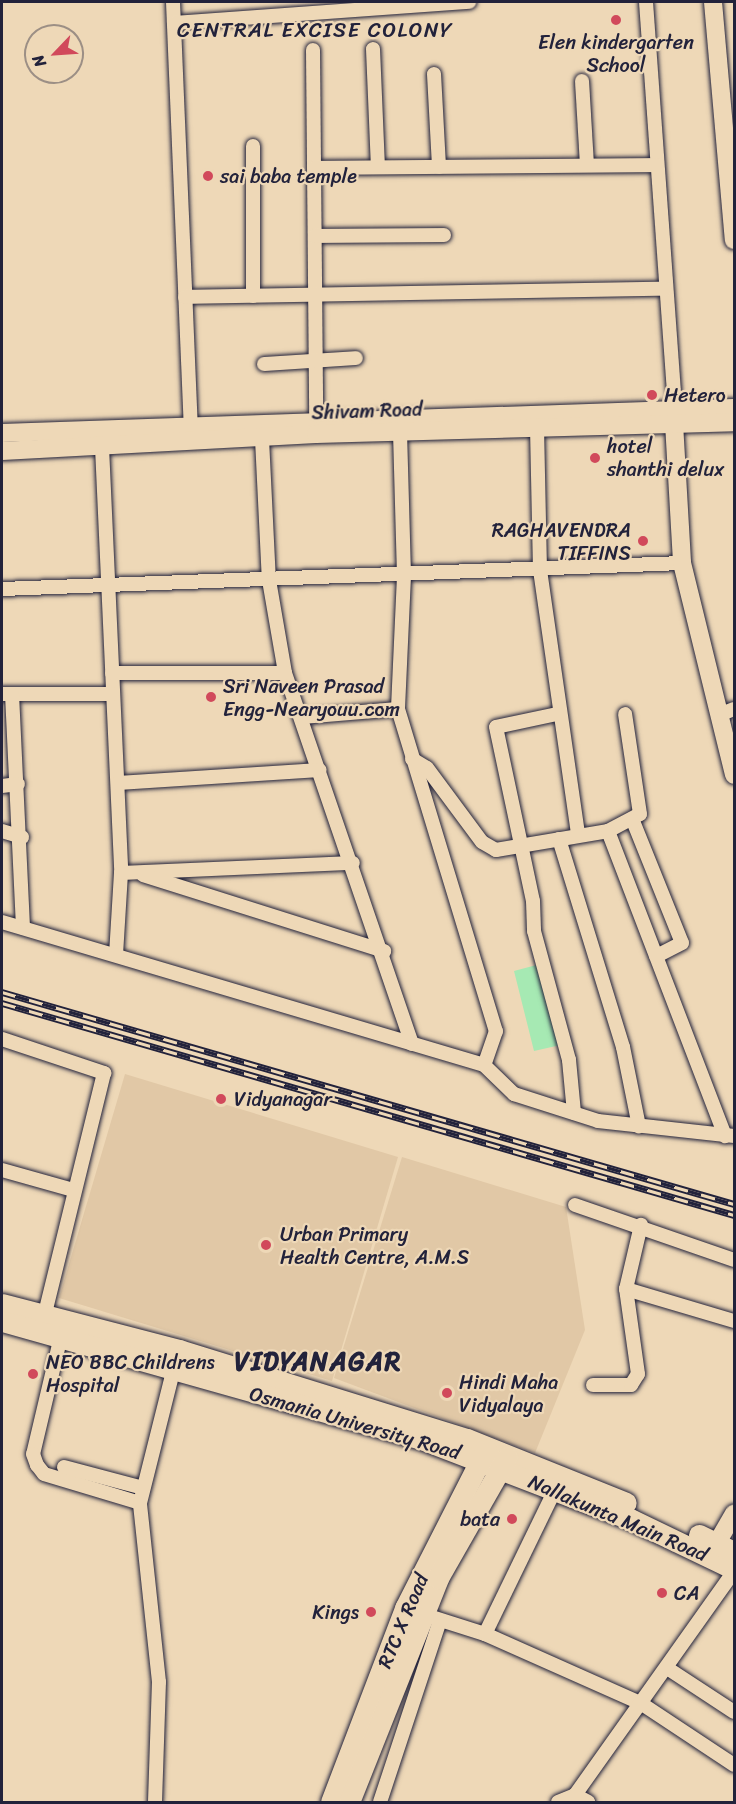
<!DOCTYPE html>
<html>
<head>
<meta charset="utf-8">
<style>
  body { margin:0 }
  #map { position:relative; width:736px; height:1804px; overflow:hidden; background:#eed8b7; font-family:Sriracha,sans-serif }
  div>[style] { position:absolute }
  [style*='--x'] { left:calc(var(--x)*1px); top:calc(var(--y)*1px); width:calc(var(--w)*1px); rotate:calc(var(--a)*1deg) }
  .built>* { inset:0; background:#e1c8a6 }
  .green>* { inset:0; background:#a6e9b3 }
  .roads { filter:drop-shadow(0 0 2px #22223b) drop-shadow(0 0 2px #22223b) }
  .street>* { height:14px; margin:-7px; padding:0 7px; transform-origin:7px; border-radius:7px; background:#eed8b7 }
  .secondary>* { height:18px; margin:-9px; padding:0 9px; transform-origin:9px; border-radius:9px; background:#eed8b7 }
  .primary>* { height:21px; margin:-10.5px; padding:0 10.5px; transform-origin:10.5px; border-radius:10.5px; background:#eed8b7 }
  .rail>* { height:7px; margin-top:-3.5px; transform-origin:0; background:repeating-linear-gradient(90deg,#eed8b7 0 14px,#22223b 0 28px); box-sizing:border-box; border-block:2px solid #22223b }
  .dots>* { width:16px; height:16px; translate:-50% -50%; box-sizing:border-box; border:3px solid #eed8b7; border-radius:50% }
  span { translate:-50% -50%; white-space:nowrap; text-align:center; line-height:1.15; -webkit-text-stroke:4.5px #eed8b7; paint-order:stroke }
  .poi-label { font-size:20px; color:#22223b }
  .left { translate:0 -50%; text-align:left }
  .right { translate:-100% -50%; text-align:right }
  .street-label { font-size:20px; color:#22223b }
  .neighbourhood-label { font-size:21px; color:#22223b; letter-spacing:1.5px }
  .district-label { font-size:26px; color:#22223b; font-weight:700; letter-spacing:1.5px }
  .frame { position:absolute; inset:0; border:3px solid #22223b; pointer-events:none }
  .north { position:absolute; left:24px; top:24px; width:60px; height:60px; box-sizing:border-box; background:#eed8b7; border:2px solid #9c8f85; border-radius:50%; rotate:245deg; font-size:16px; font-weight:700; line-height:24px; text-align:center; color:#22223b }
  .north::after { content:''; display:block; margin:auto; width:21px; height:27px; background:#d1495b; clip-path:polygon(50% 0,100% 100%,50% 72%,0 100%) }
</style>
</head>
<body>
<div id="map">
  <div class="built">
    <div style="clip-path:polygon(125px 1074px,398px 1157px,332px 1381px,59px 1298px)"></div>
    <div style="clip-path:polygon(402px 1157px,566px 1207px,585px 1330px,535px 1453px,334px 1378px)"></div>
  </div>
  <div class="green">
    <div style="clip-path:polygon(544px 963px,565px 1044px,534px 1051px,514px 971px)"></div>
  </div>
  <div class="roads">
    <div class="street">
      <div style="--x:173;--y:2;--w:432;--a:87.6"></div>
      <div style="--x:646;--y:2;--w:408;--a:85.9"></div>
      <div style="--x:174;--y:23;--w:296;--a:-4.1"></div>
      <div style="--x:373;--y:49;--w:118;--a:87.6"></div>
      <div style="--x:313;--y:50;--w:371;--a:89.5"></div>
      <div style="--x:434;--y:74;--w:93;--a:86.9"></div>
      <div style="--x:582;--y:81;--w:84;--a:86.6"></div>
      <div style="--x:253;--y:146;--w:150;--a:90"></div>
      <div style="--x:314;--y:168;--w:343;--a:-0.5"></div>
      <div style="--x:315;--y:236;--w:129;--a:-0.4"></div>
      <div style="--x:185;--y:297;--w:480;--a:-1"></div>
      <div style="--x:264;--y:364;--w:92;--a:-3.7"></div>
      <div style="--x:537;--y:427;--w:143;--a:88.8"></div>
      <div style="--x:540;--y:570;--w:268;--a:81.8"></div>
      <div style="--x:400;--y:432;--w:144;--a:88.4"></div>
      <div style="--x:404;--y:576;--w:133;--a:92.6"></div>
      <div style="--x:398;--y:709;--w:337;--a:73.1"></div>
      <div style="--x:496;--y:1031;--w:36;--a:109"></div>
      <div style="--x:262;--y:439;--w:141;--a:87.2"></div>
      <div style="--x:269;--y:580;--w:94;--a:80.2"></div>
      <div style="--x:285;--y:673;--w:392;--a:71.1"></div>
      <div style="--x:102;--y:447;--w:426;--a:87.4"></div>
      <div style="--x:121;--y:873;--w:82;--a:93.5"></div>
      <div style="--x:2;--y:589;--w:680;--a:-2.19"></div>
      <div style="--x:112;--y:673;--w:173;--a:0"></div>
      <div style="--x:2;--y:694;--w:111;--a:0"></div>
      <div style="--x:12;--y:694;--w:234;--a:87.3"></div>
      <div style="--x:557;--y:714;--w:62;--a:168"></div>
      <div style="--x:496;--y:727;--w:178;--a:78"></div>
      <div style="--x:533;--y:901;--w:30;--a:88"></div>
      <div style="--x:534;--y:931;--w:134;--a:74.8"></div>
      <div style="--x:569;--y:1060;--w:53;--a:84.6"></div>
      <div style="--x:719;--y:715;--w:16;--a:-22"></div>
      <div style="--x:302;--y:717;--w:96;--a:-4.8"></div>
      <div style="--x:412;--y:759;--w:17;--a:31"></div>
      <div style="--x:427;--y:768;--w:92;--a:53.4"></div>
      <div style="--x:482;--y:842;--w:16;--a:30"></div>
      <div style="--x:496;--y:850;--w:114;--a:-9.6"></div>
      <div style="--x:608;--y:831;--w:36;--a:-28"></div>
      <div style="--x:640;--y:814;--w:101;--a:-98.5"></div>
      <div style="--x:118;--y:783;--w:202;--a:-3.7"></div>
      <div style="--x:2;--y:786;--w:16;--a:-7"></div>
      <div style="--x:633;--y:821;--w:131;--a:68.1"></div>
      <div style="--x:682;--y:943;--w:29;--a:153"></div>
      <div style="--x:2;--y:831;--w:21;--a:17"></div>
      <div style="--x:608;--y:831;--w:327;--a:69"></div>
      <div style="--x:559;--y:839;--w:218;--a:72.9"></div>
      <div style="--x:623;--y:1047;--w:81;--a:78.6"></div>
      <div style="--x:121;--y:873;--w:232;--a:-2.5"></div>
      <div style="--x:143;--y:875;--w:253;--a:17.5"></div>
      <div style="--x:2;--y:922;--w:503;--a:16.52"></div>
      <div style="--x:484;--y:1065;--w:42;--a:44"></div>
      <div style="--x:514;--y:1094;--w:88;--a:17.8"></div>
      <div style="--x:598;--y:1121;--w:137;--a:6.3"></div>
      <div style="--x:2;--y:1039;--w:108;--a:18.4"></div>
      <div style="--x:104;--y:1073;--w:248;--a:103.8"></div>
      <div style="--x:2;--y:1170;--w:74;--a:15.7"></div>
      <div style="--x:575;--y:1205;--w:168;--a:19.1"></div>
      <div style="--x:626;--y:1289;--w:113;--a:16.5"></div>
      <div style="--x:61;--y:1336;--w:121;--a:103.3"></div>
      <div style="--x:33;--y:1454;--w:12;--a:70"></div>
      <div style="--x:37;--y:1465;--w:11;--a:52"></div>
      <div style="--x:44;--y:1474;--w:100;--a:16.8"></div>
      <div style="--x:593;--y:1385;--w:38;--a:0"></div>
      <div style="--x:631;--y:1385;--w:13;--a:-58"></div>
      <div style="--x:638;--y:1374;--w:86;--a:-98"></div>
      <div style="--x:626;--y:1289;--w:66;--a:-76.8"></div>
      <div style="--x:64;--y:1467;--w:82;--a:14.9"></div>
      <div style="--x:422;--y:1614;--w:66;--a:17.6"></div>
      <div style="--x:485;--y:1634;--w:172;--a:24"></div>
      <div style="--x:642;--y:1704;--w:110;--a:33.5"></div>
      <div style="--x:485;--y:1634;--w:160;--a:-64.1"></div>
      <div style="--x:667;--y:1668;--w:80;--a:33.3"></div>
      <div style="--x:575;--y:1795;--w:275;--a:-54.6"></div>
      <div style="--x:155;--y:1802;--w:120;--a:-88.1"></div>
      <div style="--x:159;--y:1682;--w:180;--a:-96.1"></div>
      <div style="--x:140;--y:1503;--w:135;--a:-75.9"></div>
      <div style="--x:380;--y:1802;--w:191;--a:-71.7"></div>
      <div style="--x:558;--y:1802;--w:18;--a:-22"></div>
      <div style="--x:575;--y:1795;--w:15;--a:28"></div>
    </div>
    <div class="secondary">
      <div style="--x:713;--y:2;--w:239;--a:85"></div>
      <div style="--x:674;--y:423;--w:140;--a:86.7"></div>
      <div style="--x:682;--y:563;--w:218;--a:76.2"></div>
      <div style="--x:2;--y:433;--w:732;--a:-1.96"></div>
      <div style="--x:2;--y:451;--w:314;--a:-3.1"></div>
      <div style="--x:316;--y:434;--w:418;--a:-1.6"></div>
      <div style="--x:717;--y:1543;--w:34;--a:-60"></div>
    </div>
    <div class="primary">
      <div style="--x:2;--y:1304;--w:183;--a:14.6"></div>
      <div style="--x:179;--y:1350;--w:301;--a:17.2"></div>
      <div style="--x:467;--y:1439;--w:171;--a:21.9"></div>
      <div style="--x:2;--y:1321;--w:438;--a:15.7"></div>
      <div style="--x:424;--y:1440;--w:221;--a:21"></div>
      <div style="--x:630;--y:1519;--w:115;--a:25.7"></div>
      <div style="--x:699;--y:1535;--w:39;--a:26"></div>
      <div style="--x:331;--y:1802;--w:208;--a:-69.1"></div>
      <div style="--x:405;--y:1608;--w:178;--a:-63"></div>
      <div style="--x:349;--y:1802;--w:241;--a:-68.3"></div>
      <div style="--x:438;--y:1578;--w:139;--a:-60.3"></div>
    </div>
  </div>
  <div class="rail">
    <div style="--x:2;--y:992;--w:762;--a:16.15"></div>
    <div style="--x:2;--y:1003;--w:762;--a:16.15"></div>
  </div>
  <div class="dots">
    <div style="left:616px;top:20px;background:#d1495b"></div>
    <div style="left:208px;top:176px;background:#d1495b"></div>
    <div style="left:652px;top:395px;background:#d1495b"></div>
    <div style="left:595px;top:458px;background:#d1495b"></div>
    <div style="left:643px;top:541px;background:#d1495b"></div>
    <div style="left:211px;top:697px;background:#d1495b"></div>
    <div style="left:221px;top:1099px;background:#d1495b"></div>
    <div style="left:266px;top:1245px;background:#d1495b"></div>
    <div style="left:33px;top:1374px;background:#d1495b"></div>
    <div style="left:447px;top:1393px;background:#d1495b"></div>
    <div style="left:512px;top:1519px;background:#d1495b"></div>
    <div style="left:662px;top:1593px;background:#d1495b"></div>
    <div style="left:371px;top:1612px;background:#d1495b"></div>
  </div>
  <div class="poi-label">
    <span style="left:616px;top:54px">Elen kindergarten<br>School</span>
    <span class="left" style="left:220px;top:176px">sai baba temple</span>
    <span class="left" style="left:664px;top:395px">Hetero</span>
    <span class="left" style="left:607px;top:458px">hotel<br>shanthi delux</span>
    <span class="right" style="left:631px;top:542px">RAGHAVENDRA<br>TIFFINS</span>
    <span class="left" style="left:223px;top:698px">Sri Naveen Prasad<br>Engg-Nearyouu.com</span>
    <span class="left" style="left:234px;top:1099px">Vidyanagar</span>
    <span class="left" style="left:280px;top:1246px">Urban Primary<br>Health Centre, A.M.S</span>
    <span class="left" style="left:46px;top:1374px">NEO BBC Childrens<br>Hospital</span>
    <span class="left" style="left:459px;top:1394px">Hindi Maha<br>Vidyalaya</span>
    <span class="right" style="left:500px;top:1519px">bata</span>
    <span class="left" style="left:674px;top:1593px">CA</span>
    <span class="right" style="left:359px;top:1612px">Kings</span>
  </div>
  <div class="street-label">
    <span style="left:367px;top:411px;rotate:-2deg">Shivam Road</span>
    <span style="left:355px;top:1423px;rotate:16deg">Osmania University Road</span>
    <span style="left:618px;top:1518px;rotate:23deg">Nallakunta Main Road</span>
    <span style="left:403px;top:1621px;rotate:-67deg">RTC X Road</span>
  </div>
  <div class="neighbourhood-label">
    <span style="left:315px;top:30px">CENTRAL EXCISE COLONY</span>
  </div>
  <div class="district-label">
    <span style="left:318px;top:1362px">VIDYANAGAR</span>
  </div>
  <div class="frame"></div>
  <div class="north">N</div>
</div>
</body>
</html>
